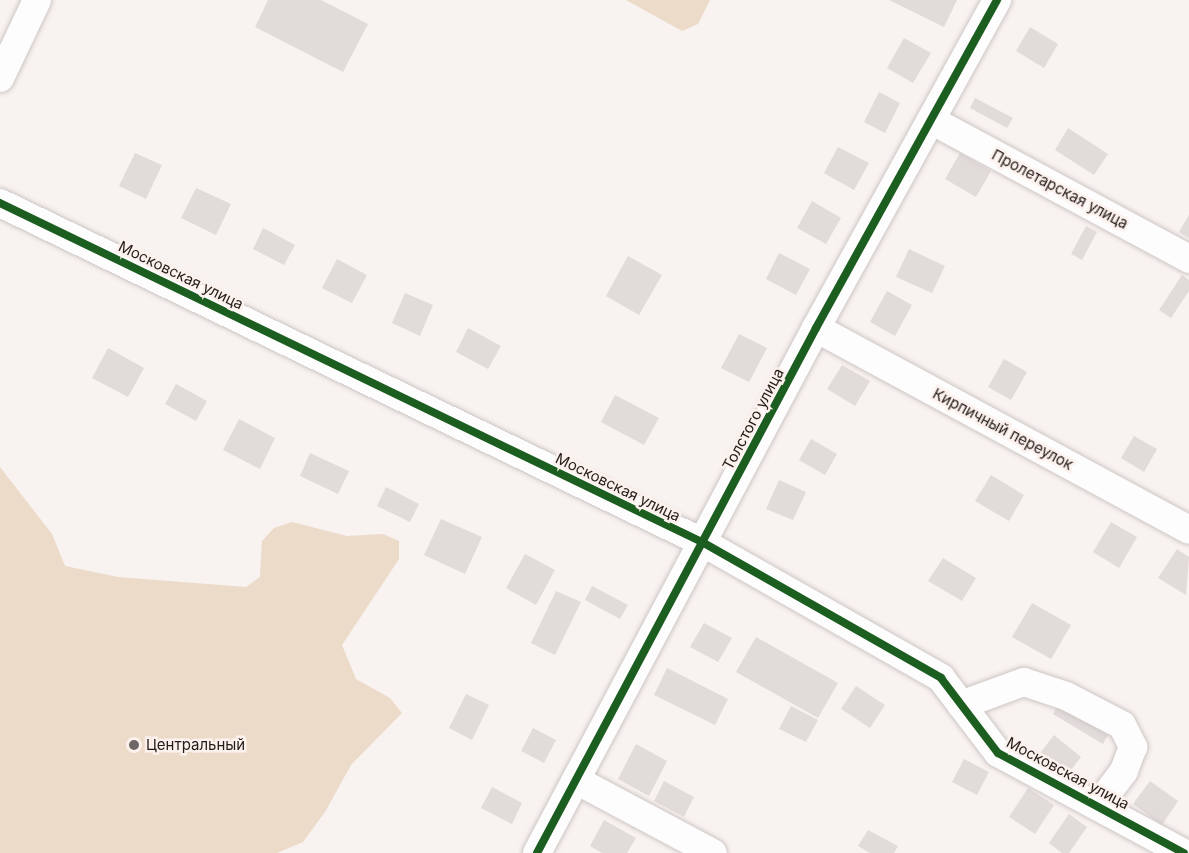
<!DOCTYPE html>
<html>
<head>
<meta charset="utf-8">
<style>
  body { margin:0 }
  #map { position:relative; width:1189px; height:853px; overflow:hidden; background:#f8f2f0; font-family:Inter,sans-serif }
  div>[style] { position:absolute }
  [style*='--x'] { left:calc(var(--x)*1px); top:calc(var(--y)*1px); width:calc(var(--w)*1px); rotate:calc(var(--a)*1deg) }
  .green>* { inset:0; background:#ecdbc8 }
  .building>* { inset:0; background:#e1dbda }
  .roads { filter:drop-shadow(0 0 2px #cdc6c4) drop-shadow(0 0 2px #cdc6c4) }
  .minor>* { height:28px; margin:-14px; padding:0 14px; transform-origin:14px; border-radius:14px; background:#fefdfd }
  .cycleway>* { height:8px; margin:-4px; padding:0 4px; transform-origin:4px; border-radius:4px; background:#1b5e20 }
  .dots>* { width:16px; height:16px; translate:-50% -50%; box-sizing:border-box; border:3px solid #fcf1ed; border-radius:50% }
  span { translate:-50% -50%; white-space:nowrap; text-align:center; line-height:1.15; -webkit-text-stroke:5px #fcf1ed; paint-order:stroke }
  .street-label { font-size:15px; color:#231c1a }
  .poi-label { font-size:15px; color:#231c1a }
  .left { translate:0 -50%; text-align:left }
</style>
</head>
<body>
<div id="map">
  <div class="green">
    <div style="clip-path:polygon(626px 0,710px 0,698px 24px,682px 31px)"></div>
    <div style="clip-path:polygon(0 467px,52px 534px,65px 566px,118px 577px,246px 587px,260px 577px,262px 541px,274px 528px,292px 522px,347px 536px,383px 534px,399px 541px,399px 559px,342px 645px,356px 679px,390px 698px,402px 713px,351px 765px,325px 812px,303px 842px,277px 853px,0 853px)"></div>
  </div>
  <div class="building">
    <div style="clip-path:polygon(268px 0,321px 0,368px 24px,343px 72px,255px 27px)"></div>
    <div style="clip-path:polygon(889px 0,957px 0,944px 27px)"></div>
    <div style="clip-path:polygon(1030px 27px,1058px 44px,1044px 68px,1016px 51px)"></div>
    <div style="clip-path:polygon(904px 38px,931px 53px,913px 83px,887px 68px)"></div>
    <div style="clip-path:polygon(879px 92px,900px 103px,885px 133px,864px 122px)"></div>
    <div style="clip-path:polygon(975px 98px,1013px 118px,1007px 128px,970px 108px)"></div>
    <div style="clip-path:polygon(1068px 128px,1108px 154px,1094px 175px,1055px 150px)"></div>
    <div style="clip-path:polygon(838px 147px,869px 163px,854px 190px,824px 173px)"></div>
    <div style="clip-path:polygon(135px 153px,162px 165px,146px 199px,119px 186px)"></div>
    <div style="clip-path:polygon(960px 153px,991px 171px,976px 197px,945px 179px)"></div>
    <div style="clip-path:polygon(196px 188px,231px 204px,216px 235px,181px 218px)"></div>
    <div style="clip-path:polygon(812px 201px,841px 218px,826px 244px,797px 228px)"></div>
    <div style="clip-path:polygon(1189px 215px,1189px 238px,1179px 232px)"></div>
    <div style="clip-path:polygon(1086px 226px,1097px 232px,1082px 260px,1071px 254px)"></div>
    <div style="clip-path:polygon(263px 228px,295px 245px,284px 265px,253px 249px)"></div>
    <div style="clip-path:polygon(909px 249px,945px 266px,932px 293px,896px 277px)"></div>
    <div style="clip-path:polygon(779px 253px,810px 269px,796px 295px,766px 279px)"></div>
    <div style="clip-path:polygon(628px 256px,662px 275px,639px 315px,606px 296px)"></div>
    <div style="clip-path:polygon(337px 259px,367px 275px,352px 303px,322px 288px)"></div>
    <div style="clip-path:polygon(1182px 275px,1189px 280px,1189px 291px,1171px 318px,1159px 310px)"></div>
    <div style="clip-path:polygon(887px 291px,912px 305px,895px 336px,870px 322px)"></div>
    <div style="clip-path:polygon(405px 293px,433px 305px,420px 336px,392px 323px)"></div>
    <div style="clip-path:polygon(468px 328px,501px 346px,488px 369px,456px 352px)"></div>
    <div style="clip-path:polygon(739px 334px,767px 348px,749px 382px,721px 368px)"></div>
    <div style="clip-path:polygon(108px 348px,144px 368px,128px 397px,92px 378px)"></div>
    <div style="clip-path:polygon(1004px 359px,1027px 372px,1011px 400px,988px 387px)"></div>
    <div style="clip-path:polygon(842px 365px,870px 381px,855px 406px,827px 389px)"></div>
    <div style="clip-path:polygon(176px 384px,207px 401px,196px 421px,165px 404px)"></div>
    <div style="clip-path:polygon(615px 395px,659px 418px,644px 445px,601px 422px)"></div>
    <div style="clip-path:polygon(239px 419px,275px 438px,260px 469px,223px 450px)"></div>
    <div style="clip-path:polygon(1134px 436px,1157px 449px,1144px 472px,1121px 458px)"></div>
    <div style="clip-path:polygon(811px 439px,837px 454px,825px 475px,799px 460px)"></div>
    <div style="clip-path:polygon(310px 453px,349px 471px,338px 494px,300px 476px)"></div>
    <div style="clip-path:polygon(991px 475px,1024px 495px,1009px 521px,975px 501px)"></div>
    <div style="clip-path:polygon(779px 480px,806px 492px,793px 520px,766px 509px)"></div>
    <div style="clip-path:polygon(386px 487px,419px 504px,410px 522px,377px 506px)"></div>
    <div style="clip-path:polygon(441px 519px,482px 537px,465px 574px,424px 555px)"></div>
    <div style="clip-path:polygon(1111px 522px,1137px 537px,1119px 568px,1093px 552px)"></div>
    <div style="clip-path:polygon(1177px 549px,1189px 557px,1186px 595px,1158px 578px)"></div>
    <div style="clip-path:polygon(525px 554px,555px 570px,536px 605px,506px 588px)"></div>
    <div style="clip-path:polygon(943px 558px,976px 578px,962px 601px,928px 581px)"></div>
    <div style="clip-path:polygon(592px 586px,628px 605px,620px 619px,585px 600px)"></div>
    <div style="clip-path:polygon(556px 591px,581px 602px,555px 655px,531px 643px)"></div>
    <div style="clip-path:polygon(1032px 603px,1071px 625px,1051px 659px,1012px 637px)"></div>
    <div style="clip-path:polygon(704px 623px,732px 638px,718px 662px,690px 647px)"></div>
    <div style="clip-path:polygon(756px 637px,838px 683px,818px 718px,736px 672px)"></div>
    <div style="clip-path:polygon(667px 668px,728px 699px,715px 725px,654px 695px)"></div>
    <div style="clip-path:polygon(856px 686px,885px 705px,870px 728px,841px 709px)"></div>
    <div style="clip-path:polygon(466px 694px,489px 705px,472px 740px,449px 728px)"></div>
    <div style="clip-path:polygon(1058px 705px,1108px 735px,1103px 744px,1053px 714px)"></div>
    <div style="clip-path:polygon(791px 706px,818px 720px,806px 742px,779px 729px)"></div>
    <div style="clip-path:polygon(533px 728px,556px 740px,544px 763px,521px 751px)"></div>
    <div style="clip-path:polygon(1054px 735px,1081px 757px,1065px 778px,1038px 756px)"></div>
    <div style="clip-path:polygon(636px 744px,667px 761px,649px 796px,618px 779px)"></div>
    <div style="clip-path:polygon(964px 759px,989px 772px,977px 795px,952px 782px)"></div>
    <div style="clip-path:polygon(664px 781px,694px 797px,684px 817px,654px 801px)"></div>
    <div style="clip-path:polygon(1150px 781px,1178px 801px,1162px 825px,1133px 804px)"></div>
    <div style="clip-path:polygon(492px 787px,522px 803px,512px 824px,481px 808px)"></div>
    <div style="clip-path:polygon(1028px 788px,1054px 805px,1035px 834px,1009px 817px)"></div>
    <div style="clip-path:polygon(1069px 814px,1087px 827px,1069px 853px,1062px 853px,1049px 843px)"></div>
    <div style="clip-path:polygon(604px 820px,636px 838px,627px 853px,602px 853px,590px 846px)"></div>
    <div style="clip-path:polygon(868px 830px,898px 846px,894px 853px,870px 853px,858px 846px)"></div>
  </div>
  <div class="roads">
    <div class="minor">
      <div style="--x:0;--y:78;--w:86;--a:-64.6"></div>
      <div style="--x:931;--y:120;--w:293;--a:28.3"></div>
      <div style="--x:0;--y:203;--w:780;--a:25.78"></div>
      <div style="--x:702;--y:542;--w:275;--a:29.6"></div>
      <div style="--x:941;--y:678;--w:94;--a:52.8"></div>
      <div style="--x:998;--y:753;--w:211;--a:28.3"></div>
      <div style="--x:816;--y:328;--w:424;--a:28.4"></div>
      <div style="--x:961;--y:705;--w:67;--a:-20.1"></div>
      <div style="--x:1024;--y:682;--w:44;--a:18.4"></div>
      <div style="--x:1066;--y:696;--w:63;--a:27.4"></div>
      <div style="--x:1122;--y:725;--w:25;--a:63"></div>
      <div style="--x:1133;--y:747;--w:26;--a:111"></div>
      <div style="--x:1124;--y:771;--w:43;--a:127.4"></div>
      <div style="--x:576;--y:780;--w:155;--a:28.1"></div>
      <div style="--x:537;--y:853;--w:595;--a:-62.01"></div>
      <div style="--x:816;--y:328;--w:375;--a:-61.1"></div>
    </div>
  </div>
  <div class="cycleway">
    <div style="--x:0;--y:203;--w:780;--a:25.78"></div>
    <div style="--x:702;--y:542;--w:275;--a:29.6"></div>
    <div style="--x:941;--y:678;--w:94;--a:52.8"></div>
    <div style="--x:998;--y:753;--w:211;--a:28.3"></div>
    <div style="--x:537;--y:853;--w:595;--a:-62.01"></div>
    <div style="--x:816;--y:328;--w:375;--a:-61.1"></div>
  </div>
  <div class="dots">
    <div style="left:134px;top:745px;background:#6e6765"></div>
  </div>
  <div class="street-label">
    <span style="left:1060px;top:189px;rotate:28deg">Пролетарская улица</span>
    <span style="left:181px;top:275px;rotate:26deg">Московская улица</span>
    <span style="left:753px;top:419px;rotate:-62deg">Толстого улица</span>
    <span style="left:1003px;top:429px;rotate:28deg">Кирпичный переулок</span>
    <span style="left:618px;top:487px;rotate:26deg">Московская улица</span>
    <span style="left:1068px;top:773px;rotate:28deg">Московская улица</span>
  </div>
  <div class="poi-label">
    <span class="left" style="left:146px;top:745px">Центральный</span>
  </div>
</div>
</body>
</html>
